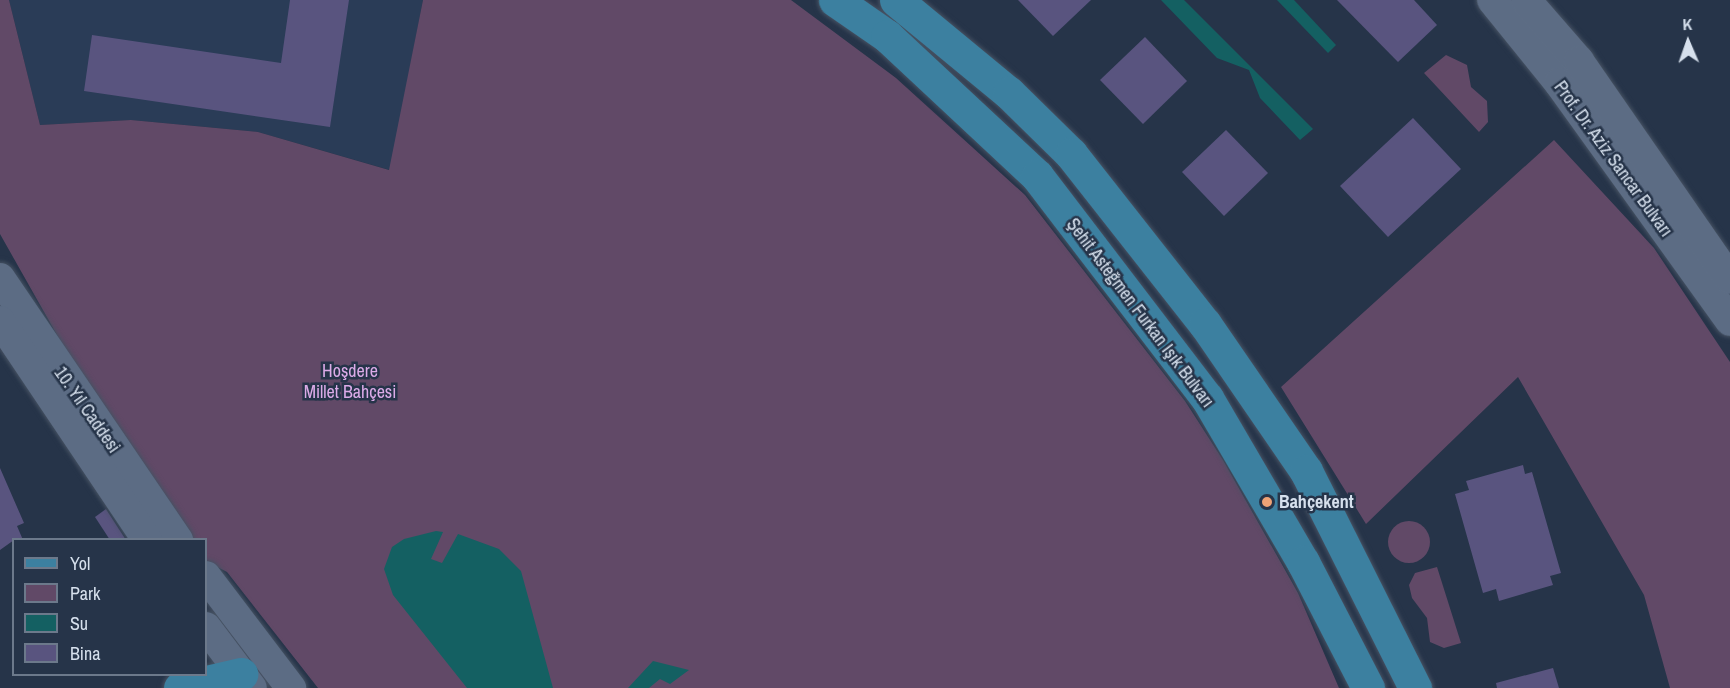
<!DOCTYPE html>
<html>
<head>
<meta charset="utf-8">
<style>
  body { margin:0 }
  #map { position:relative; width:1730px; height:688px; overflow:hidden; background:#263449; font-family:"Archivo Narrow",sans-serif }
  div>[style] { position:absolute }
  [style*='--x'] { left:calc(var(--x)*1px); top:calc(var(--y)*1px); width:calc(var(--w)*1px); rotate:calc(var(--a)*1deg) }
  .built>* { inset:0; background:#2a3c57 }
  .green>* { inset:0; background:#614967 }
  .round { border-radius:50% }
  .water>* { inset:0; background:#146062 }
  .building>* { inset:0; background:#59547f }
  .roads { filter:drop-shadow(0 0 2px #465263) drop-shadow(0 0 2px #465263) }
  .minor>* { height:30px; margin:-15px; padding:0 15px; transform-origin:15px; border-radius:15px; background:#5c6c84 }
  .major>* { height:33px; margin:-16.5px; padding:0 16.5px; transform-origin:16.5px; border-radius:16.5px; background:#3c80a0 }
  .dots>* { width:16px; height:16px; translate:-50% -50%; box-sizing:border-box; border:3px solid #263449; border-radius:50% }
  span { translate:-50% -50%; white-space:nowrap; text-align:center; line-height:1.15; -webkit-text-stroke:5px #263449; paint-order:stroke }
  .street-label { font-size:18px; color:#d6e0ed }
  .park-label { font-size:18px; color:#dcabe8 }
  .poi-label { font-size:18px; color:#d6e0ed; font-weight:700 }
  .left { translate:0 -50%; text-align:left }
  .legend { position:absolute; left:12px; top:538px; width:195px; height:138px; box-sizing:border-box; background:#263449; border:2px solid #6c798b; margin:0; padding:8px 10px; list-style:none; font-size:18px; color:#d6e0ed }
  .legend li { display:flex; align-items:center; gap:12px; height:30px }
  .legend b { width:30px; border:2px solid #6c798b }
  .north { position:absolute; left:1658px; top:12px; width:60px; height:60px; -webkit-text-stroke:4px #263449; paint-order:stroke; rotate:358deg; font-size:16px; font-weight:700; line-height:24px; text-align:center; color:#d6e0ed }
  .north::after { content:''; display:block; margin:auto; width:21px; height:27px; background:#d6e0ed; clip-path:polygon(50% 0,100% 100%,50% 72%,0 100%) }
</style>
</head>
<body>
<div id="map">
  <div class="built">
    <div style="clip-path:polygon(9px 0,423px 0,390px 170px,258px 132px,131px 120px,40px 125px)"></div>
  </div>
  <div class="green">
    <div style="clip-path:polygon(0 0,9px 0,40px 125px,131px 120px,258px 132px,389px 170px,423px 0,791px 0,896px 78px,1025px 195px,1185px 401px,1223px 460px,1298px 593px,1339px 688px,318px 688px,227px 572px,206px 561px,206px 540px,186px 539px,61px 342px,0 234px)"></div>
    <div style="clip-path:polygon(1446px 55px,1467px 65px,1471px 87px,1487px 101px,1488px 122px,1479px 132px,1424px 73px)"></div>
    <div style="clip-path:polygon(1554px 140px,1654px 248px,1730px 362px,1730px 688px,1670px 688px,1644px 595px,1518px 377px,1366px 524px,1281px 387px)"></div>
    <div class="round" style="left:1388px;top:521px;width:42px;height:42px"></div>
    <div style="clip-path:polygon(1437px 567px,1461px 643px,1444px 648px,1430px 642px,1427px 618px,1412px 598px,1409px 585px,1415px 573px)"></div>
  </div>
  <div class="water">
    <div style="clip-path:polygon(1161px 0,1184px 0,1313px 129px,1300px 140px,1260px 98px,1249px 70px,1217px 58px)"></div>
    <div style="clip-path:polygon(1277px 0,1294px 0,1336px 45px,1328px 53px)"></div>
    <div style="clip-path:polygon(436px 531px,443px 532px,431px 559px,442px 563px,458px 534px,499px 549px,521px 571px,553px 688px,467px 688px,393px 595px,384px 569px,392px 547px,404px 539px)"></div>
    <div style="clip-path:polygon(653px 661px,689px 670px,670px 684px,660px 679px,649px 688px,628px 688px)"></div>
  </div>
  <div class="building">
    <div style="clip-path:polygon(290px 0,349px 0,330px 127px,84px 91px,92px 35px,281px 63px)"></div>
    <div style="clip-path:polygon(1018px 0,1091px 0,1053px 36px)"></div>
    <div style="clip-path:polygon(1337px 0,1414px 0,1437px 25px,1398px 62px)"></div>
    <div style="clip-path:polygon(1145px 37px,1187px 81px,1143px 124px,1100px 80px)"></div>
    <div style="clip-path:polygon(1413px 118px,1461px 169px,1388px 237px,1340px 186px)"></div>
    <div style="clip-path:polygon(1226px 130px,1268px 173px,1224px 216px,1182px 172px)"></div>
    <div style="clip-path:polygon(1523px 465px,1525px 474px,1532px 472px,1561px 573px,1550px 576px,1553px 585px,1499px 601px,1496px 589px,1483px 593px,1455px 494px,1469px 490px,1466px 481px)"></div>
    <div style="clip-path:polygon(0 468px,24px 523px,17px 526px,23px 540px,14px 540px,0 550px)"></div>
    <div style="clip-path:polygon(106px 509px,126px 540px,110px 540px,95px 517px)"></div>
    <div style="clip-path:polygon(1553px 668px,1559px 688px,1497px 688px,1496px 683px)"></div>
  </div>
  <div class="roads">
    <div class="minor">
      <div style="--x:1492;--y:0;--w:107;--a:51.1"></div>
      <div style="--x:1559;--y:83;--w:293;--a:54.3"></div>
      <div style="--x:1526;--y:0;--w:81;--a:49"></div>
      <div style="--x:1579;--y:61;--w:265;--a:55.3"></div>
      <div style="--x:0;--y:278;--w:317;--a:55.8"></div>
      <div style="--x:0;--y:321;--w:264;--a:56.1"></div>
      <div style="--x:206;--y:576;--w:141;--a:52.8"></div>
      <div style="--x:206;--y:627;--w:76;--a:53"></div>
    </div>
    <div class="major">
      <div style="--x:835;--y:0;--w:63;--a:34.7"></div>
      <div style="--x:887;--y:36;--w:205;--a:43"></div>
      <div style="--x:1037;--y:176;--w:280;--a:52.6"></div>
      <div style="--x:1207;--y:398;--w:190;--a:59.7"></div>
      <div style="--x:1303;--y:562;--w:142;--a:62.7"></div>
      <div style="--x:896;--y:0;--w:146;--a:39.5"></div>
      <div style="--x:1009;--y:93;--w:87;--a:44.5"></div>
      <div style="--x:1071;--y:154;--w:216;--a:51.8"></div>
      <div style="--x:1205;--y:324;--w:178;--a:55.5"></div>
      <div style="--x:1306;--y:471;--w:243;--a:63.3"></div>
      <div style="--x:180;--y:688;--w:63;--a:-12.9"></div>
    </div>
  </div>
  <div class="dots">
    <div style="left:1267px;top:502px;background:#efa376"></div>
  </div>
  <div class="street-label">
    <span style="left:1613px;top:159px;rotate:54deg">Prof. Dr. Aziz Sancar Bulvarı</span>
    <span style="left:1140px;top:313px;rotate:53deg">Şehit Asteğmen Furkan Işık Bulvarı</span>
    <span style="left:87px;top:410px;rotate:55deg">10. Yıl Caddesi</span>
  </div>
  <div class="park-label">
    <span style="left:350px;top:382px">Hoşdere<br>Millet Bahçesi</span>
  </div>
  <div class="poi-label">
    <span class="left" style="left:1279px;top:502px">Bahçekent</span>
  </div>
  <ul class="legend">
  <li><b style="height:8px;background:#3c80a0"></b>Yol</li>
  <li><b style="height:16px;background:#614967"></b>Park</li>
  <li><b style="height:16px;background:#146062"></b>Su</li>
  <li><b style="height:16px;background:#59547f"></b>Bina</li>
  </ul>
  <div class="north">K</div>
</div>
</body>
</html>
